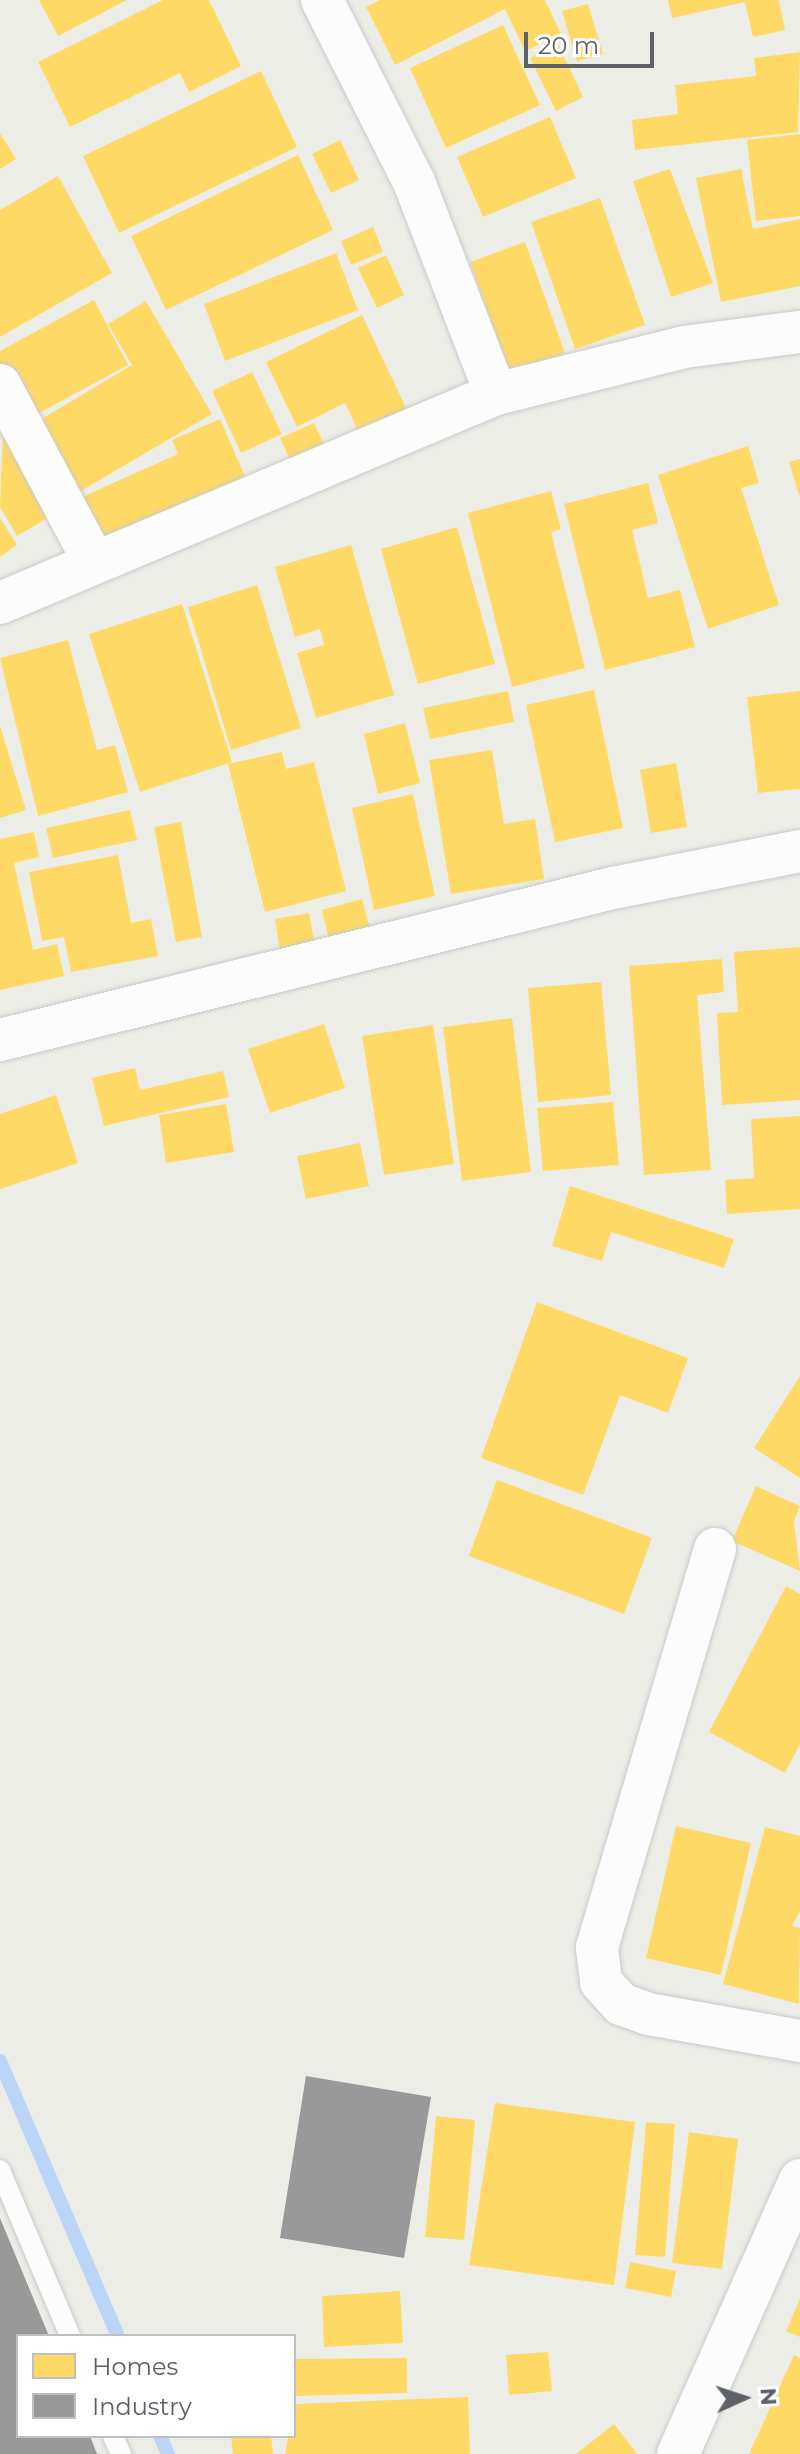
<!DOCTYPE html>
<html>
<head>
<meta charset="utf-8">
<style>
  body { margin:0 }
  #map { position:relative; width:800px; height:2454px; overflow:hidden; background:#edede8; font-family:Montserrat,sans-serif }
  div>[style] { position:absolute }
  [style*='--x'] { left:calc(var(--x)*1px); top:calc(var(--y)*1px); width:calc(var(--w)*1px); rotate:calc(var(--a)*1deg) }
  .homes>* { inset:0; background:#ffd966 }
  .industry>* { inset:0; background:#999 }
  .stream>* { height:14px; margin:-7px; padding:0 7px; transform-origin:7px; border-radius:7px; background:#bbd4f8 }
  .roads { filter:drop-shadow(0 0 2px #cacbca) drop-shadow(0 0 2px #cacbca) }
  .lane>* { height:20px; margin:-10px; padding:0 10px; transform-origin:10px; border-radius:10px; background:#fcfcfc }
  .street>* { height:42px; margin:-21px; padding:0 21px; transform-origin:21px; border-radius:21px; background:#fcfcfc }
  span { translate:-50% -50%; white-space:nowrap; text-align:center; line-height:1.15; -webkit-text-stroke:8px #fff; paint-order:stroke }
  .legend { position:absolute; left:16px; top:2334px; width:280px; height:104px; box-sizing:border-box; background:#fff; border:2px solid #bebfc2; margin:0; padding:10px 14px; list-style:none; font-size:24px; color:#5d6066 }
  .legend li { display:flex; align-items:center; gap:16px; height:40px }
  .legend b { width:40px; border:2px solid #bebfc2 }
  .north { position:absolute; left:704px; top:2358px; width:80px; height:80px; -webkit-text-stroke:6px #fff; paint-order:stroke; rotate:87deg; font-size:22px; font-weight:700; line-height:32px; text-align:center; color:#5d6066 }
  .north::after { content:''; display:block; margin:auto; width:28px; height:36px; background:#5d6066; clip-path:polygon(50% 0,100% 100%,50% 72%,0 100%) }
  .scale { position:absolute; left:524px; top:32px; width:130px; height:36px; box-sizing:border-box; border:4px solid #5d6066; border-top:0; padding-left:10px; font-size:24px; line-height:28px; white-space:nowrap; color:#5d6066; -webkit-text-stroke:6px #fff; paint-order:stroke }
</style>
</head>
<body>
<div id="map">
  <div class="homes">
    <div style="clip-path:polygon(39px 0,127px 0,58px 36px)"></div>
    <div style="clip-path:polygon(163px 0,209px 0,241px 66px,189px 92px,180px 73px,70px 127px,38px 62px)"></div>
    <div style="clip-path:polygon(380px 0,545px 0,561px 34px,525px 51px,505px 9px,395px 65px,366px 7px)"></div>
    <div style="clip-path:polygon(668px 0,779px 0,785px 30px,753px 37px,745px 2px,672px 18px)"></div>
    <div style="clip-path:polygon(588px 4px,603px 54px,577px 61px,562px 11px)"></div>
    <div style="clip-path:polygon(503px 25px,540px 105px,446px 148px,410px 68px)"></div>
    <div style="clip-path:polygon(558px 44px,583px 97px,556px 111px,530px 58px)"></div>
    <div style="clip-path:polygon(800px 52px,798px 132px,635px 150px,632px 120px,678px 114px,675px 85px,756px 76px,754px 58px)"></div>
    <div style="clip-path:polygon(261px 71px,297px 147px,119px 233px,83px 156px)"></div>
    <div style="clip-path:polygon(550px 117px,576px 178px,483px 217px,457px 157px)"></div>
    <div style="clip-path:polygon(0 133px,16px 159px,0 169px)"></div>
    <div style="clip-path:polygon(800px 134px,800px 216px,756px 221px,747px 140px)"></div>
    <div style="clip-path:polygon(340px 140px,359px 180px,331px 193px,312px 154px)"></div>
    <div style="clip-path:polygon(298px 155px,333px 230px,166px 310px,131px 236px)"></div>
    <div style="clip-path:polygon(670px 169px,713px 283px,671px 297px,633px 181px)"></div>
    <div style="clip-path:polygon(741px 169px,753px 229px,800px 219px,800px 286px,721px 302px,696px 178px)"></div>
    <div style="clip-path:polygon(58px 176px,112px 273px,0 337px,0 210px)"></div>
    <div style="clip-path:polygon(600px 198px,645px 325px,575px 349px,531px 222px)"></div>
    <div style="clip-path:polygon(373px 227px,383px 252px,351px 265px,341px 241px)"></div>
    <div style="clip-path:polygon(525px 242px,565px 353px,510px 373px,470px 262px)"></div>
    <div style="clip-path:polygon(336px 253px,358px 310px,225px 361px,204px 304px)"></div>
    <div style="clip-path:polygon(386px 255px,404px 295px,377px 308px,358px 268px)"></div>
    <div style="clip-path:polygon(94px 300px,128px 365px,26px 420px,0 370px,0 351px)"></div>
    <div style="clip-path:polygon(146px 301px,212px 414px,74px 495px,33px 424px,132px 365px,108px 324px)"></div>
    <div style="clip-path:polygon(362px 315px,408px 412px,360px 435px,345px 403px,297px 427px,266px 362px)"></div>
    <div style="clip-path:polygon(252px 372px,282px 434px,241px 453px,212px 391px)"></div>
    <div style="clip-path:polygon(220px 419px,247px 481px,105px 544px,84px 496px,178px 454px,172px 440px)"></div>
    <div style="clip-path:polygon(314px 423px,330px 457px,296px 473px,280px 438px)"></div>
    <div style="clip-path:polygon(3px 430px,53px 515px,17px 536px,0 507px)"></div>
    <div style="clip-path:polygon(748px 446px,759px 483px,741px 488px,779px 605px,708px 629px,658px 475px)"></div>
    <div style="clip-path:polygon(800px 459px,800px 495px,799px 495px,789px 462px)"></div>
    <div style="clip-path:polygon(648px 483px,658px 523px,632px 530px,648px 598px,680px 590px,695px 647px,605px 670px,564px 504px)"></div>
    <div style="clip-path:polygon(551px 491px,561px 529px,551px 532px,585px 668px,512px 687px,468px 513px)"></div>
    <div style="clip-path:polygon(0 518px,17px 545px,0 557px)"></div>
    <div style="clip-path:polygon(457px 527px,495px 664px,418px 684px,381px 549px)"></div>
    <div style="clip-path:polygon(351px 545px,394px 695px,316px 718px,297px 653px,324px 645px,320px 629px,295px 637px,275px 567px)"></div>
    <div style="clip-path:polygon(257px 585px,301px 728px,231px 750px,188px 607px)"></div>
    <div style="clip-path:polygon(182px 604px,232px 762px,140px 792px,89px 634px)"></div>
    <div style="clip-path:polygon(68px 640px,97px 750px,115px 745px,128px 792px,38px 816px,0 658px)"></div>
    <div style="clip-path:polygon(594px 690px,623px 828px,555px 842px,526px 705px)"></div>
    <div style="clip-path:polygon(508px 691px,514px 722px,430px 739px,423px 708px)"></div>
    <div style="clip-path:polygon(800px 691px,800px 789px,758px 793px,747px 697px)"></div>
    <div style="clip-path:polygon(405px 723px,420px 783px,378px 794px,364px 734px)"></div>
    <div style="clip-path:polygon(0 726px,26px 810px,0 818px)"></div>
    <div style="clip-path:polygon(492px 750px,504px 824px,535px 819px,544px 879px,451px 894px,429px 760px)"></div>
    <div style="clip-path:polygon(282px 752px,286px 769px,314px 762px,346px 891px,265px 912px,228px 764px)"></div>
    <div style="clip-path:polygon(676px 763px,687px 827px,651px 833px,640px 770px)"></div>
    <div style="clip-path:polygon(413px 794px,435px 896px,374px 910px,352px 808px)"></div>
    <div style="clip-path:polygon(130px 810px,137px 840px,53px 858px,46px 828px)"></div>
    <div style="clip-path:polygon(181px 822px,202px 937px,176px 942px,154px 827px)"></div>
    <div style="clip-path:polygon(34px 832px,39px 857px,14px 863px,33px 950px,57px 944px,64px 976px,0 990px,0 839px)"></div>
    <div style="clip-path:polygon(118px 855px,131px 923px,151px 919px,158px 956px,71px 972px,64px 937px,42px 941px,29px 872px)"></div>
    <div style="clip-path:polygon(362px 899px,371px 933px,330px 944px,322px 910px)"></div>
    <div style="clip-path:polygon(309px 913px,315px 946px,280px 951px,275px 919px)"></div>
    <div style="clip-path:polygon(800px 947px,800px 1100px,722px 1105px,717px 1013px,738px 1012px,734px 952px)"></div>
    <div style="clip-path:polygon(722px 959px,724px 992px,697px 995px,711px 1170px,644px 1175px,629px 966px)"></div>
    <div style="clip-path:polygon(601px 982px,611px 1095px,538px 1102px,528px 988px)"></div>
    <div style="clip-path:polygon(512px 1018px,531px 1172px,462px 1181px,443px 1027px)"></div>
    <div style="clip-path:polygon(324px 1024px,345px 1088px,270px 1113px,248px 1049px)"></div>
    <div style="clip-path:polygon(433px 1025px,454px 1164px,384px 1175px,362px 1036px)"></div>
    <div style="clip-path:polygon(135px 1068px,140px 1090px,223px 1071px,229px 1097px,104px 1126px,92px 1078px)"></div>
    <div style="clip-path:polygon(56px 1095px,78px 1163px,0 1189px,0 1114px)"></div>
    <div style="clip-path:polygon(613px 1102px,619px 1165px,543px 1171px,537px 1108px)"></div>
    <div style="clip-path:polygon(226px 1104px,234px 1152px,166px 1163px,159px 1115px)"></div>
    <div style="clip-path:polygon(800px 1116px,800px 1209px,727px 1214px,725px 1180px,754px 1178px,751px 1119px)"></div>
    <div style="clip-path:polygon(360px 1143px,369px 1186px,306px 1199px,297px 1156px)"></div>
    <div style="clip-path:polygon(570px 1186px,734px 1239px,724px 1268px,611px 1232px,602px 1261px,552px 1246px)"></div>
    <div style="clip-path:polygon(537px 1302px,688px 1358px,668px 1413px,620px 1395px,583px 1495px,481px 1458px)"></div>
    <div style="clip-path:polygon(800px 1376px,800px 1478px,754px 1448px)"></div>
    <div style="clip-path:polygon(497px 1480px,652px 1538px,624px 1614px,469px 1556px)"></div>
    <div style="clip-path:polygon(756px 1486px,800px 1506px,794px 1521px,800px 1571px,732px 1541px)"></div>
    <div style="clip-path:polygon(786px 1586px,800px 1594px,800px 1744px,785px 1773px,709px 1732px)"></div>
    <div style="clip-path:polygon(676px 1826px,751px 1843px,721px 1975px,646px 1958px)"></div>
    <div style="clip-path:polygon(765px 1827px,800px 1836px,800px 1911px,792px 1926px,800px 1928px,799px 2004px,723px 1984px)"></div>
    <div style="clip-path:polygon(495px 2103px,635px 2122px,614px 2285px,469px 2265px)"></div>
    <div style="clip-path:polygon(436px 2116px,475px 2120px,464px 2240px,425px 2237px)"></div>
    <div style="clip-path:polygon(646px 2122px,675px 2124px,665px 2257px,635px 2255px)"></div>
    <div style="clip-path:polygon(689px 2132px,738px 2139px,722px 2269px,672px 2263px)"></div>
    <div style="clip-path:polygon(630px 2262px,676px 2271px,671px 2297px,625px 2288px)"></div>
    <div style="clip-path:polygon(400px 2291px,403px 2343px,324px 2347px,322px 2296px)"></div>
    <div style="clip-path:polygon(800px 2299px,800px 2337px,786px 2331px)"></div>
    <div style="clip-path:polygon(548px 2352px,552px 2391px,509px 2395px,506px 2355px)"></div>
    <div style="clip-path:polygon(794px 2355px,800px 2358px,800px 2454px,749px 2454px)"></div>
    <div style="clip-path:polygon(407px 2358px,407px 2393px,294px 2396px,294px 2359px)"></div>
    <div style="clip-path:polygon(468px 2397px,470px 2454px,285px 2454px,294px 2404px)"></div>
    <div style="clip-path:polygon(614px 2424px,637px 2454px,576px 2454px)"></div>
    <div style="clip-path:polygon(231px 2436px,271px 2436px,273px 2454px,233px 2454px)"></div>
  </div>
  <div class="industry">
    <div style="clip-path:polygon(306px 2076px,431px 2097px,404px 2258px,280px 2238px)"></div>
    <div style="clip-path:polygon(0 2218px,49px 2336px,18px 2336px,18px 2436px,90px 2436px,97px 2454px,0 2454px)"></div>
  </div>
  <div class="stream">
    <div style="--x:0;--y:2061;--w:299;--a:66.8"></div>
    <div style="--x:160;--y:2436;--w:20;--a:66"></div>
  </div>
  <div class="roads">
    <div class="lane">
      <div style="--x:0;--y:2170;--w:180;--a:67.1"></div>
      <div style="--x:113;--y:2436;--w:20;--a:66"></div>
    </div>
    <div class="street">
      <div style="--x:322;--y:0;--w:204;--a:63.2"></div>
      <div style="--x:414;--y:182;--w:227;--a:68.9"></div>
      <div style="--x:0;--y:385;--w:200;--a:62"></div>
      <div style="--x:0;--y:603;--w:538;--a:-22.85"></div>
      <div style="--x:496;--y:394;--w:194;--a:-14"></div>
      <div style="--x:684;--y:347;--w:117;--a:-7.4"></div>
      <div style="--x:0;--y:1040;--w:632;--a:-13.93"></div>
      <div style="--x:613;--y:888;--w:191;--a:-11.2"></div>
      <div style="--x:715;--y:1549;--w:416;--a:106.5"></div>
      <div style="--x:597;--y:1948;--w:34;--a:83"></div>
      <div style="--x:601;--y:1982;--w:30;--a:48"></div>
      <div style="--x:621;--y:2004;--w:30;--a:20"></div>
      <div style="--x:649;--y:2014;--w:153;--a:10.1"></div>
      <div style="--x:678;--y:2454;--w:300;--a:-66"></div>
    </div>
  </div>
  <ul class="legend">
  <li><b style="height:22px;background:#ffd966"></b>Homes</li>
  <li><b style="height:22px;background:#999"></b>Industry</li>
  </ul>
  <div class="north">N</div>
  <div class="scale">20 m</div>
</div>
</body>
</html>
